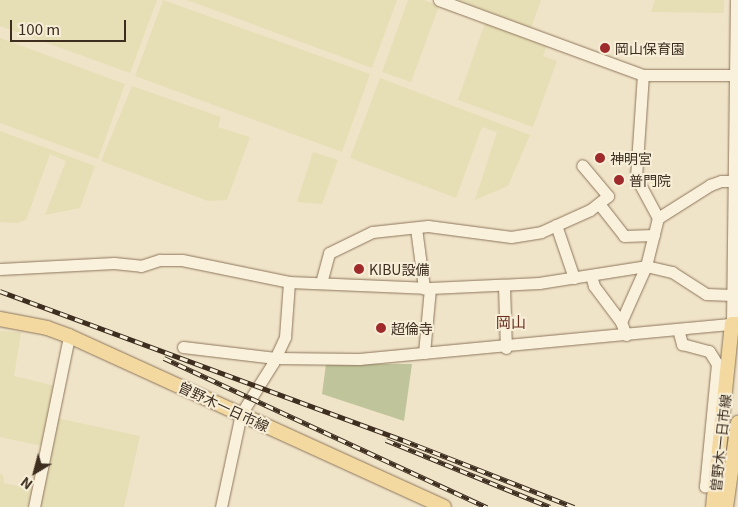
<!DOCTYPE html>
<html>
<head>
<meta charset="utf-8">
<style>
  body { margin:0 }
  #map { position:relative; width:738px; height:507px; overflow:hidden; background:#f0e4c8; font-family:Georgia,"Noto Sans JP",serif }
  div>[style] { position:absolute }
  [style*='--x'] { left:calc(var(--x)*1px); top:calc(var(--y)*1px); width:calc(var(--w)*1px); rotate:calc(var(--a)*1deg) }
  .farmland>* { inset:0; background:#e6deb5 }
  .cemetery>* { inset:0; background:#bfc49a }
  .roads { filter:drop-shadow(0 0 1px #8d765c) drop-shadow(0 0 1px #8d765c) }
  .minor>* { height:11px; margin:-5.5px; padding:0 5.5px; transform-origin:5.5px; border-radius:5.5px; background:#faf1dc }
  .major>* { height:14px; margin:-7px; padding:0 7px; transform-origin:7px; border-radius:7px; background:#f3d9a0 }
  .rail>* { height:4.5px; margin-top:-2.25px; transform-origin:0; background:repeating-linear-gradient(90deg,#f7eed8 0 8px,#3d2e20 0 16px); box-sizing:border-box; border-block:1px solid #3d2e20 }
  .dots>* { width:14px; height:14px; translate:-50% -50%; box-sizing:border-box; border:2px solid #f7eed8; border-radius:50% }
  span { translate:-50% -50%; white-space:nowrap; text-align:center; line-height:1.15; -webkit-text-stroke:4px #f7eed8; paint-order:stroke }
  .poi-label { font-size:14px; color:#3d2e20 }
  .left { translate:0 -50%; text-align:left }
  .street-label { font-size:14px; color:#3d2e20 }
  .neighbourhood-label { font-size:15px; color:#6b2e1e }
  .north { position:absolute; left:10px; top:447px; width:50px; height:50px; -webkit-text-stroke:4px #f7eed8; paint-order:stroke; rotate:217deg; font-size:14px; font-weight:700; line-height:20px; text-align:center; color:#3d2e20 }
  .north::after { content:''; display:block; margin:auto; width:18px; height:22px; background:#3d2e20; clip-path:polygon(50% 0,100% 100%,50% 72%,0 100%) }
  .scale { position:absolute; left:10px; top:20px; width:116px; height:22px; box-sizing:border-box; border:2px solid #3d2e20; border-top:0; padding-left:6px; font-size:15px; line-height:18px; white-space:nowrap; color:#3d2e20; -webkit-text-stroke:4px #f7eed8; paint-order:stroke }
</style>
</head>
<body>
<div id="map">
  <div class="farmland">
    <div style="clip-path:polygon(0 0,157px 0,130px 73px,0 26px)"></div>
    <div style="clip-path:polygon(163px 0,370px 74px,342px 152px,135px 76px)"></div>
    <div style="clip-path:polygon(187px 0,397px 0,372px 68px)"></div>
    <div style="clip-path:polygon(408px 0,424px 0,439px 6px,411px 82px,382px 72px)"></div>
    <div style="clip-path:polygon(457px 0,541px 0,531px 28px)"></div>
    <div style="clip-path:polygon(655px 0,724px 0,724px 13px,651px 12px)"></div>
    <div style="clip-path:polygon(485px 23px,547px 46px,543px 56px,557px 61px,533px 127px,458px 100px)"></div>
    <div style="clip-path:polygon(0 38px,125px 84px,98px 159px,0 123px)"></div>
    <div style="clip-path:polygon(380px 78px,530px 135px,508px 186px,475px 200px,497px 132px,482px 127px,456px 198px,350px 158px)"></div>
    <div style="clip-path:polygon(132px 86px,221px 117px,218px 127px,250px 137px,227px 200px,208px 201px,101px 161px)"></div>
    <div style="clip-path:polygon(0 131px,95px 166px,80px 208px,45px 215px,66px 161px,50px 154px,26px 220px,17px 223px,0 222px)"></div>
    <div style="clip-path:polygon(313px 152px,338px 160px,322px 204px,297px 202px)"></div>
    <div style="clip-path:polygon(0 331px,21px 332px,14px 376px,55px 386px,42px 446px,0 437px)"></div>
    <div style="clip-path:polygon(56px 418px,140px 436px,124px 507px,39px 507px)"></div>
    <div style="clip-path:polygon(0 474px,3px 475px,4px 483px,32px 489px,28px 507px,0 507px)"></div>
  </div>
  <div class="cemetery">
    <div style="clip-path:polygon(326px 364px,412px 364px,404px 421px,322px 394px)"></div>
  </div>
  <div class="roads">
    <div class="minor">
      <div style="--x:439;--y:0;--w:217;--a:20.2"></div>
      <div style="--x:643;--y:75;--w:95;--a:0"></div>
      <div style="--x:600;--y:205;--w:39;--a:52"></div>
      <div style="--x:624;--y:236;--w:30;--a:-2"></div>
      <div style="--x:658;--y:218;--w:62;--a:-32.4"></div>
      <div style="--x:710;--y:185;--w:12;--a:-20"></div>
      <div style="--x:721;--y:181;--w:17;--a:0"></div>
      <div style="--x:556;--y:225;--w:56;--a:71.2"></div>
      <div style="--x:416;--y:228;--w:61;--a:82.4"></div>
      <div style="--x:0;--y:269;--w:114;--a:-3"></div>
      <div style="--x:114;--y:263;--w:27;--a:6"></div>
      <div style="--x:141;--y:266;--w:20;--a:-18"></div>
      <div style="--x:160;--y:260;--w:22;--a:0"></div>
      <div style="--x:182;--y:260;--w:109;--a:11.6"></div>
      <div style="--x:289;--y:282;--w:141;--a:2.4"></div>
      <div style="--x:430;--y:288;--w:109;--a:-2.6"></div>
      <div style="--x:539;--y:283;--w:108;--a:-9"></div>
      <div style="--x:646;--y:266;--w:27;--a:13"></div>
      <div style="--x:672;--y:272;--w:40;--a:32.9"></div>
      <div style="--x:706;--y:294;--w:26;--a:2"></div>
      <div style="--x:591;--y:275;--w:11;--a:75"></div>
      <div style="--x:594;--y:286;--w:45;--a:53.1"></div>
      <div style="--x:321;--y:283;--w:31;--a:-75"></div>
      <div style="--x:329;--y:253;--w:48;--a:-26"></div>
      <div style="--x:372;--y:232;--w:56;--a:-6.1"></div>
      <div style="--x:428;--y:226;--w:84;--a:7.5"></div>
      <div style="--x:511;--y:237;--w:30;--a:-9"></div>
      <div style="--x:541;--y:232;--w:54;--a:-24.2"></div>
      <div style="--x:590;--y:210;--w:23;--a:-38"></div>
      <div style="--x:608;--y:196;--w:40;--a:-130"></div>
      <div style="--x:504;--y:286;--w:62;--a:88.2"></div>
      <div style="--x:678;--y:329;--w:16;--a:75"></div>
      <div style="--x:682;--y:344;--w:28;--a:15"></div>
      <div style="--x:709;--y:351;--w:15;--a:58"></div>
      <div style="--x:717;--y:364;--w:123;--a:95.6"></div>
      <div style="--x:705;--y:486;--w:3;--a:0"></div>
      <div style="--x:626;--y:335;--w:14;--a:-111"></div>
      <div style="--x:621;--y:322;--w:61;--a:-65.9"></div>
      <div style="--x:646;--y:266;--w:49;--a:-76"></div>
      <div style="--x:658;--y:218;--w:47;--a:-118.2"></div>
      <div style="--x:636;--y:177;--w:102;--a:-86.1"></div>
      <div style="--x:183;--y:347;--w:93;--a:6.8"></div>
      <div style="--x:275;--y:358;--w:84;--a:0.7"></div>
      <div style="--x:359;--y:359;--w:375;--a:-5.4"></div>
      <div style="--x:732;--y:324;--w:324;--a:-89.3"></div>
      <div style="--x:424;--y:353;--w:65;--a:-84.7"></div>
      <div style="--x:34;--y:507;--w:175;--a:-78.4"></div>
      <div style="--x:221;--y:507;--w:95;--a:-77.9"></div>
      <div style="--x:241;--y:414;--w:60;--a:-57.9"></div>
      <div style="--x:273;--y:363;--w:29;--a:-65"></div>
      <div style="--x:285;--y:337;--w:55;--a:-85.8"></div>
    </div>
    <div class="major">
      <div style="--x:0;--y:319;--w:48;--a:10.8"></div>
      <div style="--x:47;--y:328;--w:23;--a:20"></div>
      <div style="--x:69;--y:336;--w:412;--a:24.5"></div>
      <div style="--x:713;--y:507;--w:184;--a:-84.1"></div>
      <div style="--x:732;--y:324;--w:6;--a:0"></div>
      <div style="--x:726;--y:507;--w:85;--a:-81.9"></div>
    </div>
  </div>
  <div class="rail">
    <div style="--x:0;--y:291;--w:430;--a:20.3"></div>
    <div style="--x:403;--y:440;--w:184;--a:21.4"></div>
    <div style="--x:164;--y:358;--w:356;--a:24.8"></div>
    <div style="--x:386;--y:440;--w:177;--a:22.2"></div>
  </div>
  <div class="dots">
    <div style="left:605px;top:48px;background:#9e2a2b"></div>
    <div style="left:600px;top:158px;background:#9e2a2b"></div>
    <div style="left:619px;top:180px;background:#9e2a2b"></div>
    <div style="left:359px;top:269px;background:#9e2a2b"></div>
    <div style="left:381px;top:328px;background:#9e2a2b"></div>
  </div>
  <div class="poi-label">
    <span class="left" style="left:615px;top:48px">岡山保育園</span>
    <span class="left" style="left:610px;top:158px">神明宮</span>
    <span class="left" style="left:629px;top:180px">普門院</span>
    <span class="left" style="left:369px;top:269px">KIBU設備</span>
    <span class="left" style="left:391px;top:328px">超倫寺</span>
  </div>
  <div class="street-label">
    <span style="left:224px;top:406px;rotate:25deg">曽野木一日市線</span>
    <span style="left:720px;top:443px;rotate:-84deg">曽野木一日市線</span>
  </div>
  <div class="neighbourhood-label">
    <span style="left:511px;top:322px">岡山</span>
  </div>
  <div class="north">N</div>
  <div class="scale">100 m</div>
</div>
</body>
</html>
